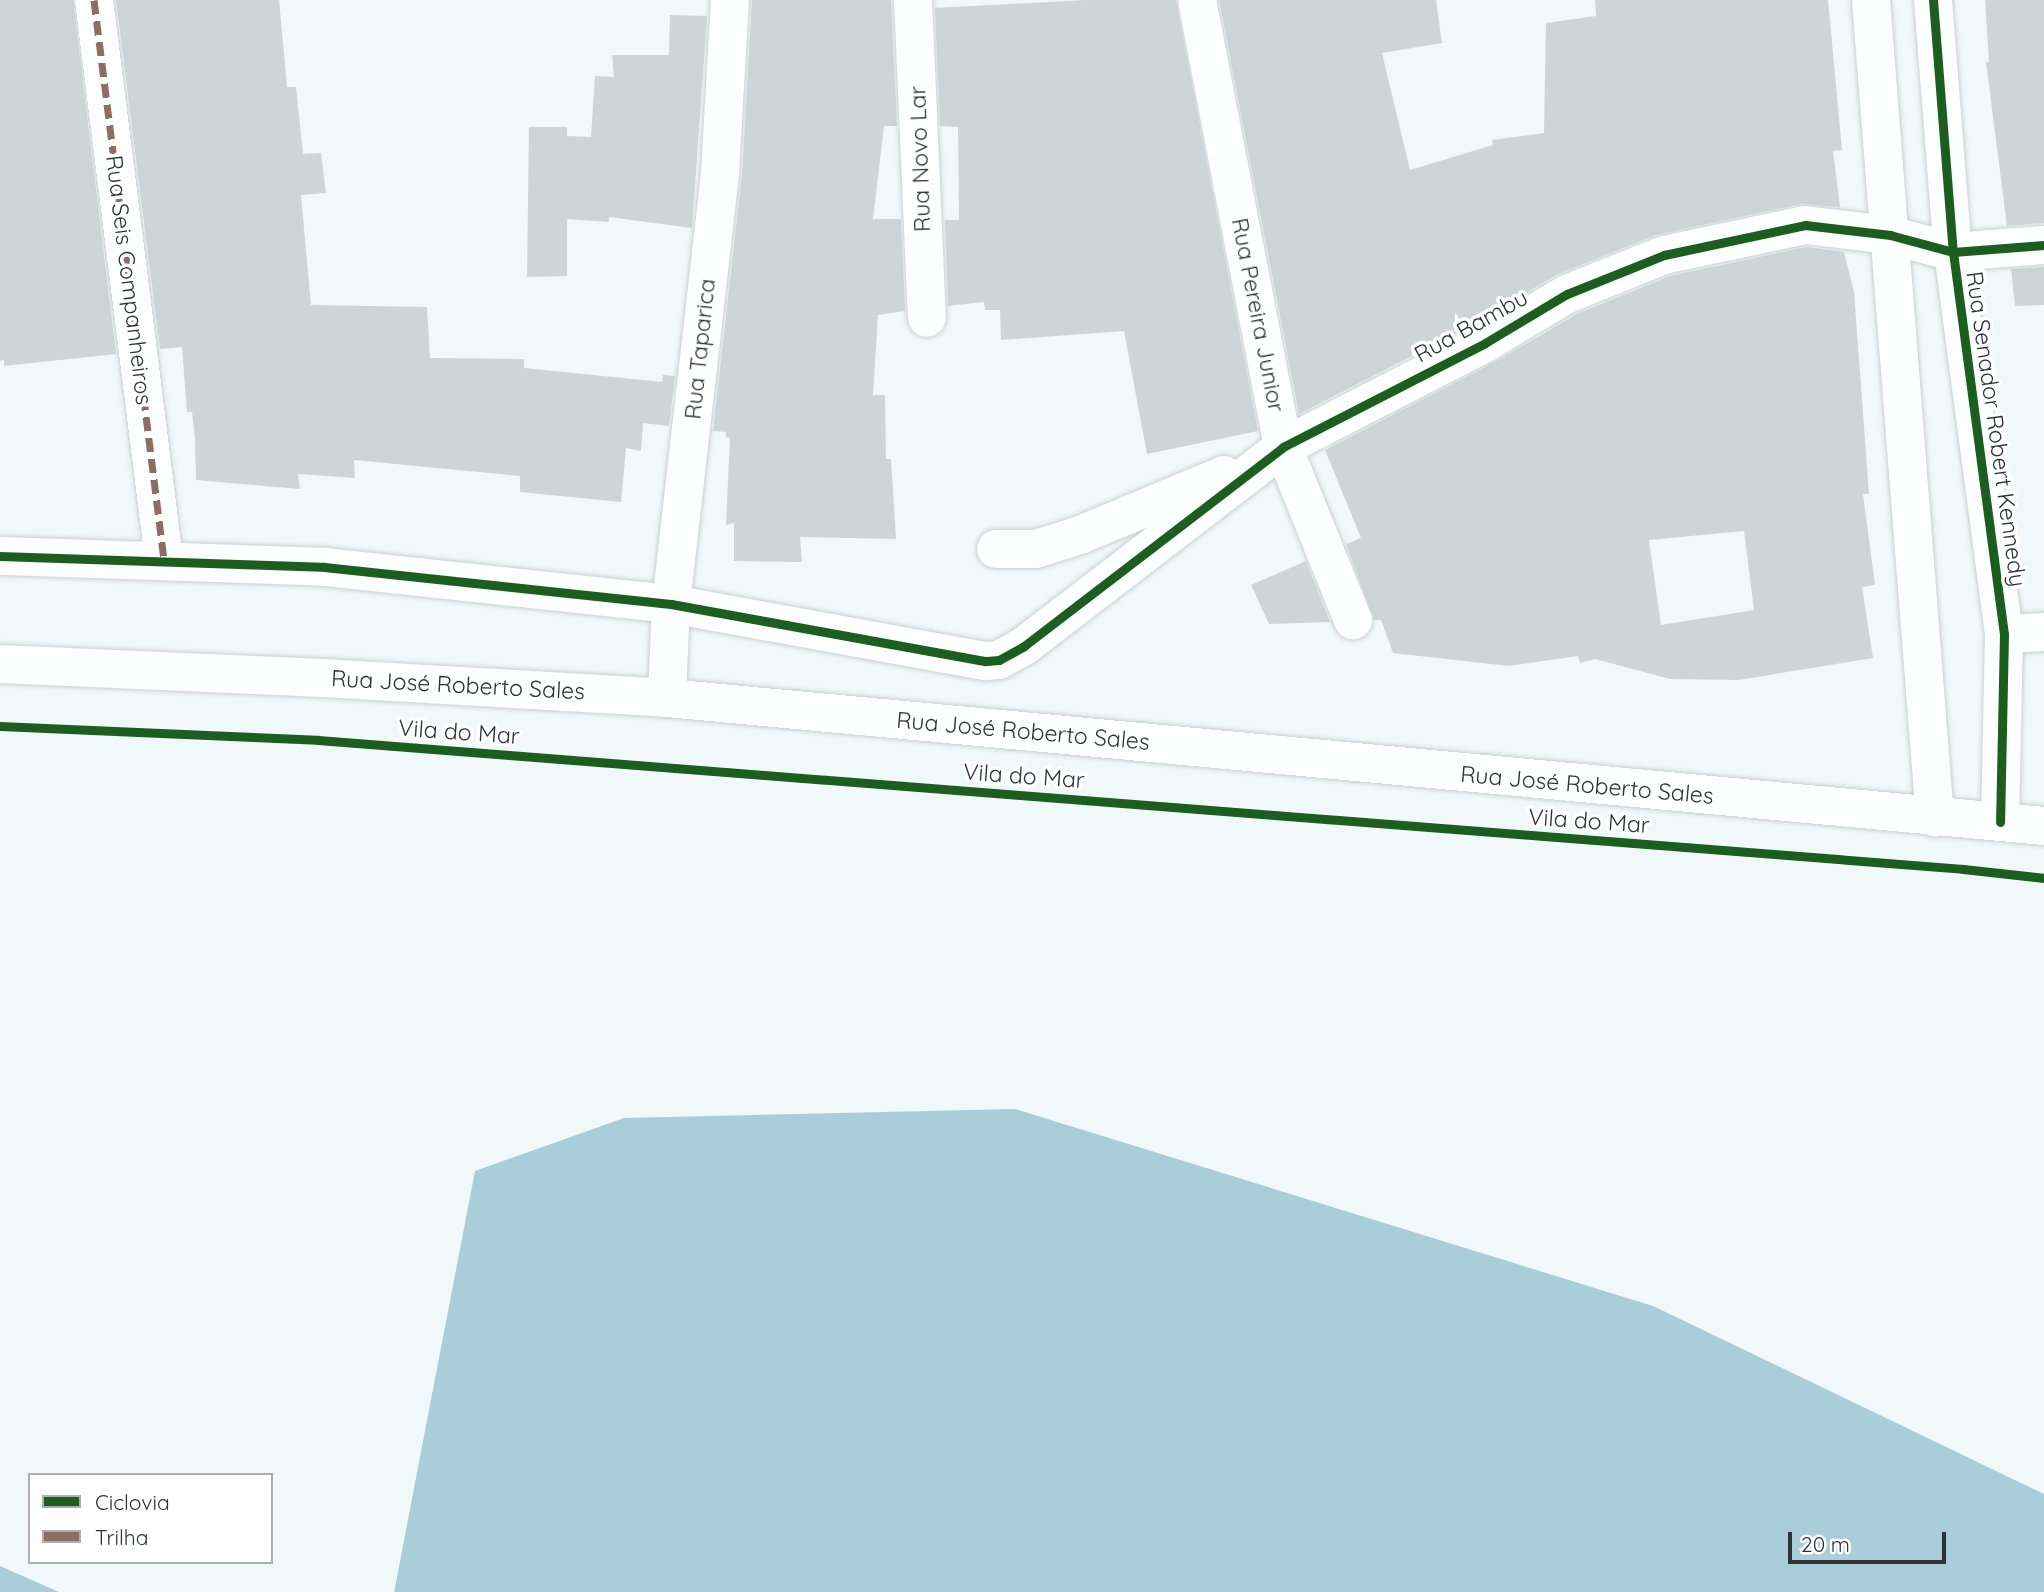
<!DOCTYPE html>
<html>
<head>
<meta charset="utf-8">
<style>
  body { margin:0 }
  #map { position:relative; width:2044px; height:1592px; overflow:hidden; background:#f1f8fa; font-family:Quicksand,sans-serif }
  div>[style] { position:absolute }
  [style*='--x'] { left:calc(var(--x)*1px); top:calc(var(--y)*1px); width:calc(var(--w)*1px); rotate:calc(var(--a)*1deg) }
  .water>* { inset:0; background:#a9cdd9 }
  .pier>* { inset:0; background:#f1f8fa }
  .building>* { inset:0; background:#ced5d7 }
  .roads { filter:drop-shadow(0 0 2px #c9d0d2) drop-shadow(0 0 2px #c9d0d2) }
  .minor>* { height:38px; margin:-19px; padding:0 19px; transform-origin:19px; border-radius:19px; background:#fdfefe }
  .major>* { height:38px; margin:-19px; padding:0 19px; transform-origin:19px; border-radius:19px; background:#fdfefe }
  .quiet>* { height:7px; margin-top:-3.5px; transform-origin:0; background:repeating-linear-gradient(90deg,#8d6e63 0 14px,transparent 0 21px) }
  .cycleway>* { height:9px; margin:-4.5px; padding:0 4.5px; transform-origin:4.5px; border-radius:4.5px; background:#1b5e20 }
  span { translate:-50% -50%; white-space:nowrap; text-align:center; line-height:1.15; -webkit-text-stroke:7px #fff; paint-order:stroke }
  .street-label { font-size:23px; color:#2c3437 }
  .legend { position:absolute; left:28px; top:1473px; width:245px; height:91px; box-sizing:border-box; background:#fff; border:2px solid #abaeaf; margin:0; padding:9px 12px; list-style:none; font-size:21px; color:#2c3437 }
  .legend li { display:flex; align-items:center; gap:14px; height:35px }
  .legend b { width:35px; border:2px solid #abaeaf }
  .scale { position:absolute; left:1788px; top:1532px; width:158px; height:32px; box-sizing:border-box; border:4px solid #2c3437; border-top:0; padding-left:9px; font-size:21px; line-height:24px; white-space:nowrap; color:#2c3437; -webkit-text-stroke:5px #fff; paint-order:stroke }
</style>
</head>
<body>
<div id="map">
  <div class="water">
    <div style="clip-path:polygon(1015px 1109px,1653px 1306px,2044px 1494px,2044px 1592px,394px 1592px,475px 1171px,624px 1118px)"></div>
    <div style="clip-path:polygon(0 1566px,59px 1592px,0 1592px)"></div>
  </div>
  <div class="pier">
    <div style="clip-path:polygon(474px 1168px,394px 1592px,391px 1592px,472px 1171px)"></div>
  </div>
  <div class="building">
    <div style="clip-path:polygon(0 0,73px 0,116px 354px,4px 366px,4px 360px,0 361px)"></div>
    <div style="clip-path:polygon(116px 0,279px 0,287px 87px,296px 87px,303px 154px,321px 153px,326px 193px,301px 195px,311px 305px,427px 307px,430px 358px,524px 359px,524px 368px,662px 382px,663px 375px,675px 376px,669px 426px,643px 423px,641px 451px,626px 448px,621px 502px,520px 492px,520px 476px,354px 460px,355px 478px,298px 474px,300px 489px,196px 480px,195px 438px,192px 412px,187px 412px,182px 347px,160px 349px)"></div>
    <div style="clip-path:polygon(752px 0,891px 0,897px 126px,884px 126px,873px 219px,901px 219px,905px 311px,878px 315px,873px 395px,885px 395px,886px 459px,891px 459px,896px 539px,800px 537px,802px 562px,734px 561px,734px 523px,726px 525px,730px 438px,726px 437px,726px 432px,713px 431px,742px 175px)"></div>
    <div style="clip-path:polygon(1086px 0,1176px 0,1258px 431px,1147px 454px,1124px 331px,1001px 340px,1000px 310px,985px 310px,984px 302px,948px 306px,945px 220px,959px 220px,958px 127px,940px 126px,935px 8px)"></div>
    <div style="clip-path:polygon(1219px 0,1436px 0,1442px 43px,1382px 53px,1410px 170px,1493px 145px,1492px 140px,1544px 133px,1546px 23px,1596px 16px,1595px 0,1828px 0,1842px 150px,1833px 151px,1840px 207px,1801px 204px,1656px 235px,1556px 275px,1474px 324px,1299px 414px)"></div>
    <div style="clip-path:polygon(1985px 0,2044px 0,2044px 223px,2007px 226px,1986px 62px,1989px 62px)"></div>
    <div style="clip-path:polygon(670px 15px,707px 16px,692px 228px,609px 217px,609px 222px,567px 219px,567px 276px,527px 277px,529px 127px,567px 127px,567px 136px,591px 137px,595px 76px,614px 77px,612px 55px,669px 55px)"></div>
    <div style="clip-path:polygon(evenodd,1806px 247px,1844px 252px,1854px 292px,1869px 494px,1863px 494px,1875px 585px,1862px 587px,1873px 658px,1739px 680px,1670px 679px,1595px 659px,1580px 663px,1578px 656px,1509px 666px,1393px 653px,1381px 620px,1374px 620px,1346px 544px,1361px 538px,1325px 450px,1495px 362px,1577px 314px,1670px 276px,1806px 247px,1744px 531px,1754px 610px,1661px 625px,1649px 540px,1744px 531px)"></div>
    <div style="clip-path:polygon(2044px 267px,2044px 305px,2015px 306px,2011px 269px)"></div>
    <div style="clip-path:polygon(1306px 561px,1330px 622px,1269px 624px,1251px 585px)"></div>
  </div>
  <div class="roads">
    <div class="minor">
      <div style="--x:94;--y:0;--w:564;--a:82.87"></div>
      <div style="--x:913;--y:0;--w:318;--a:87.5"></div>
      <div style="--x:1197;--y:0;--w:455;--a:79.1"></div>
      <div style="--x:1283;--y:447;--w:187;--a:68"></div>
      <div style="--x:1871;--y:0;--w:820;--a:85.53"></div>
      <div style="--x:1933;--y:0;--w:253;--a:85.5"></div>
      <div style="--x:1953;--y:252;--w:385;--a:82.4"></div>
      <div style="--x:2004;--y:634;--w:188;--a:91.2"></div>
      <div style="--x:996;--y:549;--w:40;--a:0"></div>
      <div style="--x:1036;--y:549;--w:46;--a:-17.7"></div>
      <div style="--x:1080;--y:535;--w:156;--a:-22.6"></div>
      <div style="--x:0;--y:556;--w:324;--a:1.9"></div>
      <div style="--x:324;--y:567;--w:349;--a:6.1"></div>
      <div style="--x:671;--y:604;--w:320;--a:10.3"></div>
      <div style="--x:986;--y:661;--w:13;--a:-4"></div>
      <div style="--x:999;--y:660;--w:29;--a:-29"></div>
      <div style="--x:1024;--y:646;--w:327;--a:-37.5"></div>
      <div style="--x:1283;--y:447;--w:227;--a:-27.2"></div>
      <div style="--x:1485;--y:343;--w:96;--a:-30.9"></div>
      <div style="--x:1567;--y:294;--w:105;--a:-21.9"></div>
      <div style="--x:1664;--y:255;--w:144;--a:-12"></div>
      <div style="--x:1805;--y:225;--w:86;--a:6.7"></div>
      <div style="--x:1890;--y:235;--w:65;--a:15.1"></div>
      <div style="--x:1953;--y:252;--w:91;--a:-4.4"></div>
      <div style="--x:2004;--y:634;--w:40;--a:-2.9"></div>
      <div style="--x:667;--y:698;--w:94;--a:-87.6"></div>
      <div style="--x:671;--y:604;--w:434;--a:-83.5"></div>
      <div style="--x:720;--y:173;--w:173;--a:-86.7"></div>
    </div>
    <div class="major">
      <div style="--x:0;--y:664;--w:323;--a:2.5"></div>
      <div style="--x:323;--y:678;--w:345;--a:3.3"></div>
      <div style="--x:667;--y:698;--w:1383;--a:5.31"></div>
    </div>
  </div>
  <div class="quiet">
    <div style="--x:94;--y:0;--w:564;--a:82.87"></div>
  </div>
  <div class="cycleway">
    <div style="--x:1933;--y:0;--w:253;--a:85.5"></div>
    <div style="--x:1953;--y:252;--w:385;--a:82.4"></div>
    <div style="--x:2004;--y:634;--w:188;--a:91.2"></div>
    <div style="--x:0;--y:556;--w:324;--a:1.9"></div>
    <div style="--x:324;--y:567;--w:349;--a:6.1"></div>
    <div style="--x:671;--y:604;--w:320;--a:10.3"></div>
    <div style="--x:986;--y:661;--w:13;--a:-4"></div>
    <div style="--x:999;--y:660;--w:29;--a:-29"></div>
    <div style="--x:1024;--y:646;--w:327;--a:-37.5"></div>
    <div style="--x:1283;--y:447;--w:227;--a:-27.2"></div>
    <div style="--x:1485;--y:343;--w:96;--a:-30.9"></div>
    <div style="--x:1567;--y:294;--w:105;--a:-21.9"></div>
    <div style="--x:1664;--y:255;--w:144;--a:-12"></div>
    <div style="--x:1805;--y:225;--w:86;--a:6.7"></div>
    <div style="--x:1890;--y:235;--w:65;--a:15.1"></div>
    <div style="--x:1953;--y:252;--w:91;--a:-4.4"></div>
    <div style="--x:0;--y:726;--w:318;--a:2.5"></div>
    <div style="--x:318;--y:740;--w:1650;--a:4.48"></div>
    <div style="--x:1963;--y:869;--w:81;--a:6.3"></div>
  </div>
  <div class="street-label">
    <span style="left:920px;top:159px;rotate:-92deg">Rua Novo Lar</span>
    <span style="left:129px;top:280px;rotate:83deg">Rua Seis Companheiros</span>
    <span style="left:1258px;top:315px;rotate:79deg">Rua Pereira Junior</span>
    <span style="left:1471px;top:326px;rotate:-29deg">Rua Bambu</span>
    <span style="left:700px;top:349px;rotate:-84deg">Rua Taparica</span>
    <span style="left:1996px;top:429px;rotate:82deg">Rua Senador Robert Kennedy</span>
    <span style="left:458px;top:685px;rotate:3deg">Rua José Roberto Sales</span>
    <span style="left:1023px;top:731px;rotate:5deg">Rua José Roberto Sales</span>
    <span style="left:459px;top:732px;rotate:4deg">Vila do Mar</span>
    <span style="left:1024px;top:776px;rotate:4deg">Vila do Mar</span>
    <span style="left:1587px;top:785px;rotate:5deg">Rua José Roberto Sales</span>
    <span style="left:1589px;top:821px;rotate:4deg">Vila do Mar</span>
  </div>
  <ul class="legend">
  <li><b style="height:9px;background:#1b5e20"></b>Ciclovia</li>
  <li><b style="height:9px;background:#8d6e63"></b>Trilha</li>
  </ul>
  <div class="scale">20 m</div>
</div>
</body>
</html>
